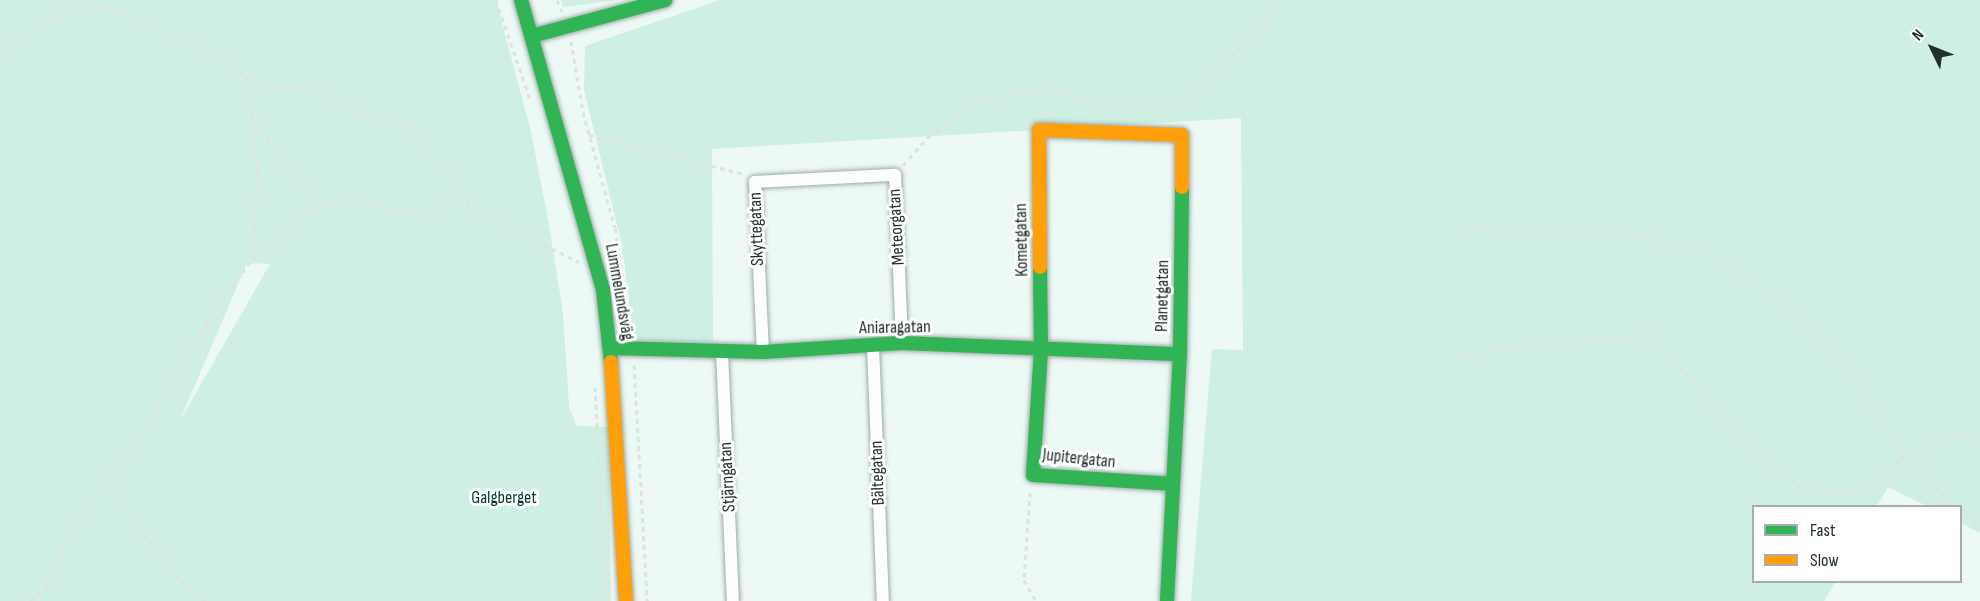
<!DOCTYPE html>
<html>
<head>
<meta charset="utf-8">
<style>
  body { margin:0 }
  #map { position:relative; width:1980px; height:601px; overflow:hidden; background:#ecf9f4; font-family:"Sofia Sans Condensed",sans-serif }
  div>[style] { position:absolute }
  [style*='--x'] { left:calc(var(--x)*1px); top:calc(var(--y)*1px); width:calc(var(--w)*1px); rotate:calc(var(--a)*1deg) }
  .green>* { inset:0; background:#cfefe3 }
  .path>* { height:3px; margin-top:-1.5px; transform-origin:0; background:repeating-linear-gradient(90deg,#dee2e0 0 4.5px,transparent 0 9px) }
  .roads { filter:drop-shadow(0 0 2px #9eaca7) drop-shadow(0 0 2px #9eaca7) }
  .street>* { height:12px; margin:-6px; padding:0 6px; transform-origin:6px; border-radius:6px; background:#fcfefd }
  .fast>* { height:14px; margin:-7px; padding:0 7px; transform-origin:7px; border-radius:7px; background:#30b455 }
  .slow>* { height:14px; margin:-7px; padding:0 7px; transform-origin:7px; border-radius:7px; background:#ff9f0a }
  span { translate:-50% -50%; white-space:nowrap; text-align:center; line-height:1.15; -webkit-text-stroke:6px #fff; paint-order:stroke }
  .street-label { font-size:18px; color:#21312b }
  .park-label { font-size:18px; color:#003b2c }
  .legend { position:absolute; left:1752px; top:505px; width:210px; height:78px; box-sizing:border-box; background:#fff; border:2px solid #a6adaa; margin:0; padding:8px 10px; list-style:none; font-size:18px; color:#21312b }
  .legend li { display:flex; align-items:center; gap:12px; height:30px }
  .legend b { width:30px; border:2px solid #a6adaa }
  .north { position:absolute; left:1902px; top:18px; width:60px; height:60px; -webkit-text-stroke:4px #fff; paint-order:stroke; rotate:313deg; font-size:16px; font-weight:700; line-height:24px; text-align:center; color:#21312b }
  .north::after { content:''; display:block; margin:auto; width:21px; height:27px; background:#21312b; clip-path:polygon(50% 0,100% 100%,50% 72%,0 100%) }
</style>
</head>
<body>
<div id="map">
  <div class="green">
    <div style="clip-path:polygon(evenodd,0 0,496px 0,531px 132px,548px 219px,563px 313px,569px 407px,577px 426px,608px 427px,611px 601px,0 601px,0 0,247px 263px,270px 264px,181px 419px,181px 418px,247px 263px)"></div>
    <div style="clip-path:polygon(561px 0,619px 0,563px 7px)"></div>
    <div style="clip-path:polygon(720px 0,1980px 0,1980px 533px,1961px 523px,1960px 506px,1927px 506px,1888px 487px,1877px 506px,1754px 506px,1754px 582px,1835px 582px,1824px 601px,1191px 601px,1212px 349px,1243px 350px,1241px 118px,712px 149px,713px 342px,634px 340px,622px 245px,584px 90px,585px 46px)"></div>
  </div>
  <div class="path">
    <div style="--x:61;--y:0;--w:57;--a:11.1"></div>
    <div style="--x:117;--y:11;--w:118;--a:24"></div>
    <div style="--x:225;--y:59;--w:26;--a:40"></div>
    <div style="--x:245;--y:76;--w:29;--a:25"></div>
    <div style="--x:271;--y:88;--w:35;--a:-2"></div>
    <div style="--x:306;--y:87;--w:31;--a:19"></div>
    <div style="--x:335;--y:97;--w:34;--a:32"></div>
    <div style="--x:364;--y:115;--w:45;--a:10.3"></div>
    <div style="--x:408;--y:123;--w:30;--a:63"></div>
    <div style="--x:422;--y:150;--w:26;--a:32"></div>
    <div style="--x:444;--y:164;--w:52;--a:59"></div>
    <div style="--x:471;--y:209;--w:120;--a:26.1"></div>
    <div style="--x:496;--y:0;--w:108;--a:71.1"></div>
    <div style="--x:557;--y:0;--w:13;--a:67"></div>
    <div style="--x:571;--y:41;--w:72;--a:80.4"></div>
    <div style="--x:583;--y:112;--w:120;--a:74.6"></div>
    <div style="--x:615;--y:228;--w:104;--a:81.2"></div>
    <div style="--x:0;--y:54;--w:56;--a:-36.3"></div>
    <div style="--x:45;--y:21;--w:44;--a:-17.2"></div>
    <div style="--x:244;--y:77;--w:37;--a:79"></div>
    <div style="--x:251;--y:113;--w:31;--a:58"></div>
    <div style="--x:267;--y:139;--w:62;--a:48.9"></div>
    <div style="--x:308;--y:186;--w:28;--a:35"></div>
    <div style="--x:331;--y:202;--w:107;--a:5.9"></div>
    <div style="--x:437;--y:213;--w:18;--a:-43"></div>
    <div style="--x:450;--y:201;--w:15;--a:11"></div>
    <div style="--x:251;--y:115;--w:57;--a:83"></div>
    <div style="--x:258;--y:172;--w:87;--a:93.9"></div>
    <div style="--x:252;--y:259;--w:77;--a:-39.7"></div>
    <div style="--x:311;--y:210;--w:21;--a:-23"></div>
    <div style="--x:589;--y:135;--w:160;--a:14.1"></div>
    <div style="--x:903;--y:165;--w:39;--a:-48"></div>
    <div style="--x:929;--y:136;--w:64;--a:-35.4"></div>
    <div style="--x:981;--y:99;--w:68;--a:-8.5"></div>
    <div style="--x:1048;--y:89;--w:72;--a:15.4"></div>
    <div style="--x:1117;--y:108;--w:61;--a:-1.9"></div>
    <div style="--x:1178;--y:106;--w:122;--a:-43.3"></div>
    <div style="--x:1267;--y:22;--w:26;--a:-58"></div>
    <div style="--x:1465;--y:228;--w:133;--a:0.4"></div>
    <div style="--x:1598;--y:229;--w:107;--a:10.3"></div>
    <div style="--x:1703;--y:248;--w:93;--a:32.3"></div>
    <div style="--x:1782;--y:298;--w:115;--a:47.5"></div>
    <div style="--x:1860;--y:383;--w:85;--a:60.4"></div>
    <div style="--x:1902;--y:457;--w:71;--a:43.3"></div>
    <div style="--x:1460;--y:354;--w:191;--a:-6"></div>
    <div style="--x:1650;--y:334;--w:168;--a:48.1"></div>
    <div style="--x:1762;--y:459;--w:48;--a:35.7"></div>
    <div style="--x:1801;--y:487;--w:32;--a:14"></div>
    <div style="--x:1832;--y:495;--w:29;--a:-10"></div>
    <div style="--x:1861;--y:490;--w:53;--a:-38.8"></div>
    <div style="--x:1902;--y:457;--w:56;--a:-22"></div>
    <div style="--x:1954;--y:436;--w:26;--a:0"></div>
    <div style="--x:634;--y:365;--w:236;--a:86.8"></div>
    <div style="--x:595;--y:387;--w:214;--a:87.1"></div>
    <div style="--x:106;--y:484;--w:114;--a:52.8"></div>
    <div style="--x:175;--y:575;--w:40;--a:40"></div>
    <div style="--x:1030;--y:492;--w:88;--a:93.9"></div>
    <div style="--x:1024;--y:580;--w:24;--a:60"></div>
    <div style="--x:1960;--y:511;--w:24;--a:35"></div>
    <div style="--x:31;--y:601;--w:21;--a:-43"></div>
    <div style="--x:46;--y:587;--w:43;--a:-69.4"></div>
    <div style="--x:61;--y:547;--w:126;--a:-54.7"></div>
    <div style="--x:134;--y:444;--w:140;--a:-59"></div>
    <div style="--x:206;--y:324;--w:80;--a:-54.7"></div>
  </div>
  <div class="roads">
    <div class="street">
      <div style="--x:873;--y:345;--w:256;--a:87.8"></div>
      <div style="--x:722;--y:352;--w:249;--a:87.5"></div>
      <div style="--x:763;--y:352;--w:170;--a:-92.7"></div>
      <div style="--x:755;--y:182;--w:140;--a:-2.9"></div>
      <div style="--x:895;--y:175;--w:168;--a:87.6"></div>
    </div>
    <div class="fast">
      <div style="--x:521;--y:0;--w:301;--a:74.2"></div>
      <div style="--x:603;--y:290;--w:72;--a:83.7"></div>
      <div style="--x:532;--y:36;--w:138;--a:-15.1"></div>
      <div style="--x:1040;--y:267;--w:83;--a:89.3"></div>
      <div style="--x:1041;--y:350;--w:125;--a:93.7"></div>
      <div style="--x:1033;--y:475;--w:138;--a:3.7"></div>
      <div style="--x:611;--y:348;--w:152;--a:1.5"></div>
      <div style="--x:763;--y:352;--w:139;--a:-3.7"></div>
      <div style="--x:902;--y:343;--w:278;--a:2.3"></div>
      <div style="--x:1167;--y:601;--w:247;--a:-87"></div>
      <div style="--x:1180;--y:354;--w:167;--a:-89.3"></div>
    </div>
    <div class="slow">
      <div style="--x:1040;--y:267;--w:137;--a:-90.4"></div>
      <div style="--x:1039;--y:130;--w:143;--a:2"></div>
      <div style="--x:1182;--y:135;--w:52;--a:90"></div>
      <div style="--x:611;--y:362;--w:239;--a:86.4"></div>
    </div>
  </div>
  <div class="street-label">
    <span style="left:897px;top:227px;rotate:-93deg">Meteorgatan</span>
    <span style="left:757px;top:229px;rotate:-92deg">Skyttegatan</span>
    <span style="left:1022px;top:240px;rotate:-91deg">Kometgatan</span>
    <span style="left:619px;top:292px;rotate:80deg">Lummelundsväg</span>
    <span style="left:1163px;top:296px;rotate:-89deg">Planetgatan</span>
    <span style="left:895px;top:328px;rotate:-1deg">Aniaragatan</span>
    <span style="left:1079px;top:459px;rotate:6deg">Jupitergatan</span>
    <span style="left:878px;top:473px;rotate:-92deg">Bältegatan</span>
    <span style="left:728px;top:477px;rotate:-93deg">Stjärngatan</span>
  </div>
  <div class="park-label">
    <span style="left:504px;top:498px">Galgberget</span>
  </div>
  <ul class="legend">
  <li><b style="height:8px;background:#30b455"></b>Fast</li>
  <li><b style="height:8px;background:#ff9f0a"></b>Slow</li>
  </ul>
  <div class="north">N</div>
</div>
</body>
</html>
